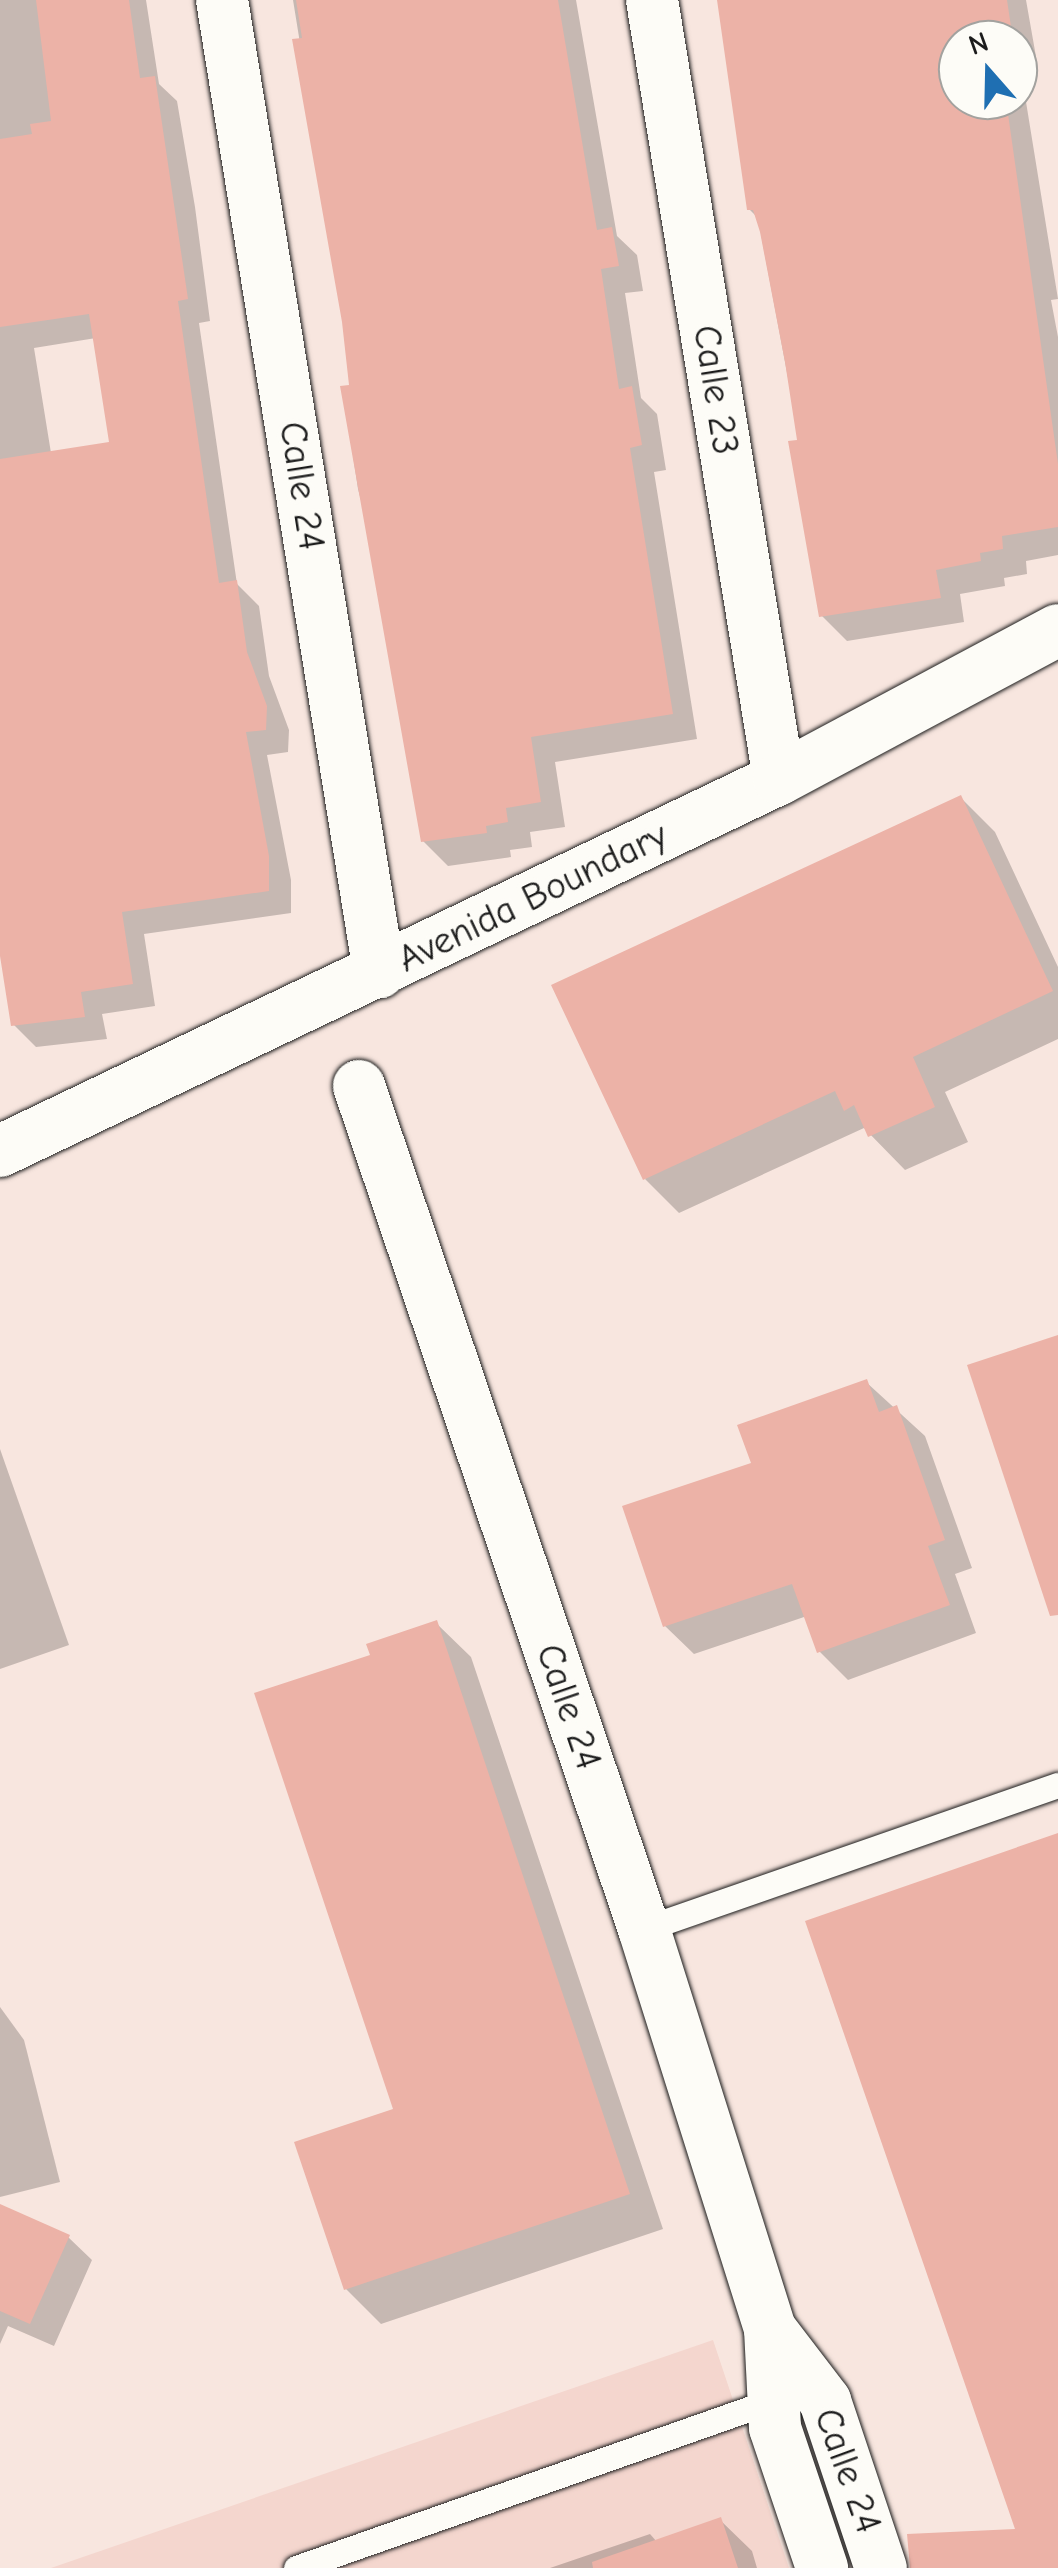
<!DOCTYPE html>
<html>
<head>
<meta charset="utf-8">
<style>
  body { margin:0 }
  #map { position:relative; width:1058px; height:2568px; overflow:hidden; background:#f8e6df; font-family:"Comic Neue",sans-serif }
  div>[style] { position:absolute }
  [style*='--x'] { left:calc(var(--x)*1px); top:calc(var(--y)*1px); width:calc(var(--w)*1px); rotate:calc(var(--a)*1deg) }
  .built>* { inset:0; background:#f4d6ce }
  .shadow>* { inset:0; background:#0003 }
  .building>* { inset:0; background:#ecb2a7 }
  .roads { filter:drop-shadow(0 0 2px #1c1c1c) drop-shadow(0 0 2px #1c1c1c) }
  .service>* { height:25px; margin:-12.5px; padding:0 12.5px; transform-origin:12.5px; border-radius:12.5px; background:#fdfcf7 }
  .minor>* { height:52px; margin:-26px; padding:0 26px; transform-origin:26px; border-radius:26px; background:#fdfcf7 }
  span { translate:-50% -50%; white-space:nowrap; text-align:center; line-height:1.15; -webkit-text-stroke:9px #fdfcf7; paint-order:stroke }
  .street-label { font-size:38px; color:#1c1c1c }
  .north { position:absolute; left:938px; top:20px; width:100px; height:100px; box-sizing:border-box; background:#fdfcf7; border:2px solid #a3a29f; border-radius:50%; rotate:340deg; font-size:28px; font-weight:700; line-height:40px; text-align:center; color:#1c1c1c }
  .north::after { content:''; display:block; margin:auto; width:35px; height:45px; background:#1f6fb2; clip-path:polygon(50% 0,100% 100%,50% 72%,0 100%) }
</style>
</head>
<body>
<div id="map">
  <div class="built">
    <div style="clip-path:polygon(713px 2340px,789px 2568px,51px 2568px)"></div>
  </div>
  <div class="shadow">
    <div style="clip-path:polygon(evenodd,0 0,146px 0,159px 84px,177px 101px,195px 207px,210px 321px,199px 323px,237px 584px,259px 606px,269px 676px,289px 730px,288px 752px,267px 755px,291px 880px,291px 913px,144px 934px,155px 1006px,102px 1014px,107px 1039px,36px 1047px,14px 1025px,0 941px,0 0,96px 338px,112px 444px,51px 453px,34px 348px,96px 338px)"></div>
    <div style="clip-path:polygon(293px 0,576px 0,617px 236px,637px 255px,643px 291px,625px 293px,641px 398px,657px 414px,666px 470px,654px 472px,697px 739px,555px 762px,565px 827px,530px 832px,532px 847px,510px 850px,511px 857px,448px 866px,423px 841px,382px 580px,358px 489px,343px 389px,352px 387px,345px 321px)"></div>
    <div style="clip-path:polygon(evenodd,721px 0,1026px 0,1038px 68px,1021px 71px,1058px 299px,1051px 300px,1058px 337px,1058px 555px,1026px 561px,1027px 574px,1004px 578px,1005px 586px,960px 594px,964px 622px,847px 641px,822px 616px,800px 442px,758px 218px,749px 209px,721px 0,958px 40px,1018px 40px,1018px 100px,958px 100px,958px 40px)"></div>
    <div style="clip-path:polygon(961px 798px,995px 832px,1058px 967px,1058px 1039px,945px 1092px,968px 1142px,905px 1170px,864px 1128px,679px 1213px,645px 1179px)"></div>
    <div style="clip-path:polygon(866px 1382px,925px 1436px,972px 1568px,955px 1574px,976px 1633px,848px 1680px,819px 1651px,807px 1616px,694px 1654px,665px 1626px,754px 1464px)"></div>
    <div style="clip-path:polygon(0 1449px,69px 1645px,0 1669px)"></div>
    <div style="clip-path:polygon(436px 1623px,471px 1657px,663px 2229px,381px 2324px,346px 2289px,397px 2110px)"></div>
    <div style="clip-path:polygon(0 2007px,24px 2040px,60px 2182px,0 2197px)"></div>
    <div style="clip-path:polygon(0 2207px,68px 2237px,92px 2260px,54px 2346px,8px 2326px,0 2344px)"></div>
    <div style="clip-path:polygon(720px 2520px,752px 2551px,757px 2568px,550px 2568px,650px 2534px,657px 2542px)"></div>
  </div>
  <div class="building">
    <div style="clip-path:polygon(36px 0,129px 0,140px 78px,155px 76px,188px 299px,178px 301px,219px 583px,237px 580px,247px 652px,267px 706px,266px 730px,246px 732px,269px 856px,269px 891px,122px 912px,133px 984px,81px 992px,85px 1017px,11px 1026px,0 956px,0 459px,109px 442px,89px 314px,0 327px,0 139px,32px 134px,30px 124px,51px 121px)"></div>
    <div style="clip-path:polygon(296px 0,558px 0,597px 230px,612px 227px,619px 266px,601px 269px,619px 389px,632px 386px,642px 445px,630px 448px,673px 714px,531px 737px,541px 802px,506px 808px,508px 822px,486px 826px,487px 833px,421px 842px,340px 386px,349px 385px,342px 322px,292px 39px,302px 38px)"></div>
    <div style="clip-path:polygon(717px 0,1007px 0,1013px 40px,958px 40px,958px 100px,1006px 100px,1058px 464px,1058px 527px,1002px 536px,1003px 549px,980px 553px,981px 561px,936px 570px,941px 598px,819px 617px,788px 441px,797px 440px,785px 362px,760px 232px,753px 210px,747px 210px)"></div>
    <div style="clip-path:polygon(961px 795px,1053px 991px,913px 1057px,935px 1107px,868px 1137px,854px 1105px,844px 1111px,835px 1091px,643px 1180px,551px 985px)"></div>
    <div style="clip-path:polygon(1058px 1335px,1058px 1615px,1050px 1616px,967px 1365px)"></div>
    <div style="clip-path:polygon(867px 1379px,879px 1412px,897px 1405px,945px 1540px,928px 1546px,950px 1605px,817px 1653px,792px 1584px,663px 1627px,622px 1506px,751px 1463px,737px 1425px)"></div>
    <div style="clip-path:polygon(437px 1620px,630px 2194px,344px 2290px,294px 2142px,393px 2109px,254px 1693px,370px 1655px,366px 1644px)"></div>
    <div style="clip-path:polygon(1058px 1833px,1058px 2568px,910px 2568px,907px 2534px,1015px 2529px,805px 1921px)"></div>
    <div style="clip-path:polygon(0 2204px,70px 2235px,30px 2324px,0 2311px)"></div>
    <div style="clip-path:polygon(721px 2517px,738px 2568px,593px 2568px,592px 2562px)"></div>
  </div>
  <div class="roads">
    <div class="service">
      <div style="--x:644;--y:1929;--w:438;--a:-19.2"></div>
      <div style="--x:296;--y:2568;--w:510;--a:-19.36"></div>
    </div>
    <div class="minor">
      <div style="--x:222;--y:0;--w:985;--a:80.82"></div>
      <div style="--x:652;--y:0;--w:789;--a:80.74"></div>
      <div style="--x:359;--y:1086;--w:890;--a:71.32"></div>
      <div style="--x:644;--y:1929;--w:419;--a:72.5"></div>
      <div style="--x:770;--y:2329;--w:99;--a:87.1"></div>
      <div style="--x:775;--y:2428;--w:148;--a:71.4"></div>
      <div style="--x:0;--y:1151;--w:863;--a:-25.53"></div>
      <div style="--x:779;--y:779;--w:316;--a:-28.1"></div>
      <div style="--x:770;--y:2329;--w:91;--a:52.6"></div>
      <div style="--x:825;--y:2401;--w:176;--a:71.5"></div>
    </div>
  </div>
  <div class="street-label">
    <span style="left:715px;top:390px;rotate:81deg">Calle 23</span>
    <span style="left:301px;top:486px;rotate:81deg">Calle 24</span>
    <span style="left:533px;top:898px;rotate:-26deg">Avenida Boundary</span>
    <span style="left:568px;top:1707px;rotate:71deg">Calle 24</span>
    <span style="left:847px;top:2471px;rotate:70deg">Calle 24</span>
  </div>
  <div class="north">N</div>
</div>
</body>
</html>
